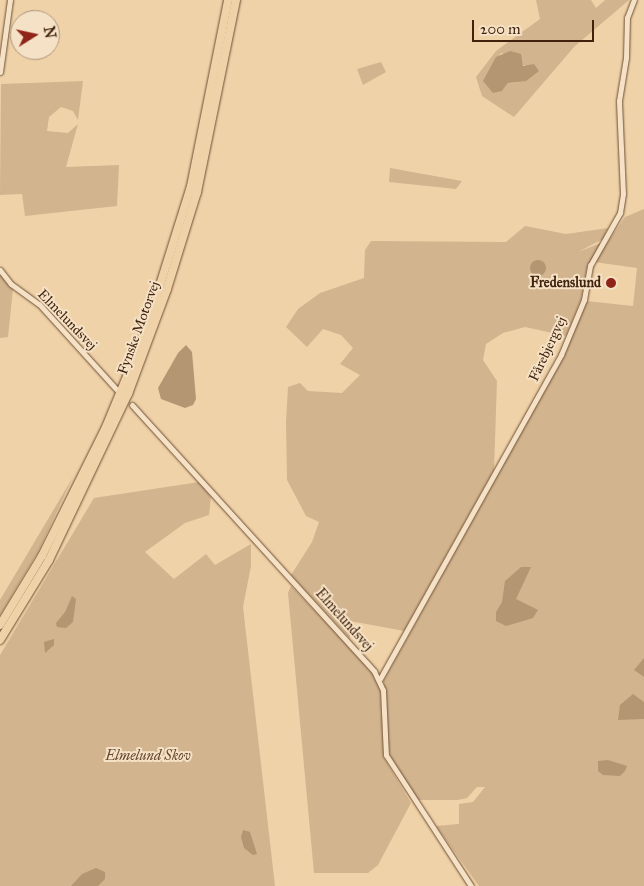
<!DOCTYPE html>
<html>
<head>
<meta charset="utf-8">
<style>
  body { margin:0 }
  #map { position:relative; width:644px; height:886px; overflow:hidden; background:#f0d2a8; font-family:"IM FELL Great Primer",serif }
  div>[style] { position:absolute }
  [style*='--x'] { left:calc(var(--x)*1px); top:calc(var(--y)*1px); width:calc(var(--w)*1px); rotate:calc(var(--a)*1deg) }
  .green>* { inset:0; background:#d2b48e }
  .water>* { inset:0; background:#b49673 }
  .round { border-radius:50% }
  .roads { filter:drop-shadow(0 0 1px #6d4e34) drop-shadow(0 0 1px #6d4e34) }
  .minor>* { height:4.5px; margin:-2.25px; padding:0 2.25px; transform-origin:2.25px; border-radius:2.25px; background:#f5e2c6 }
  .tertiary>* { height:5px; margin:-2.5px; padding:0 2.5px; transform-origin:2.5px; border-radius:2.5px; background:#f5e2c6 }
  .motorway>* { height:8px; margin:-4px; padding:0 4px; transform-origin:4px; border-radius:4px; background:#f0d2a8 }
  .dots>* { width:14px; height:14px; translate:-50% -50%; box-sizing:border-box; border:2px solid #f5e2c6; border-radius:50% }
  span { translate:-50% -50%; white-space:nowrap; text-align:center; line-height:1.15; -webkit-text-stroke:4px #f5e2c6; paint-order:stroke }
  .poi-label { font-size:14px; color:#41220d; font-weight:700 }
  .right { translate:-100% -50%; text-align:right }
  .street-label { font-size:14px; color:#41220d }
  .park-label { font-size:14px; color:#65462d; font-style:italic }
  .north { position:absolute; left:10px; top:10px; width:50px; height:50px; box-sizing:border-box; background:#f5e2c6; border:1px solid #ad957c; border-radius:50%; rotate:80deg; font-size:14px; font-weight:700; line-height:20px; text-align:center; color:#41220d }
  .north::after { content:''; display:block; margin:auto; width:18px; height:22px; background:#8f2418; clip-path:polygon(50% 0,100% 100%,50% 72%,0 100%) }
  .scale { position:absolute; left:472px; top:20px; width:122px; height:22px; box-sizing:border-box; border:2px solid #41220d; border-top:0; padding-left:6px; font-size:15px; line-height:18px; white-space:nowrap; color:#41220d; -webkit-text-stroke:4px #f5e2c6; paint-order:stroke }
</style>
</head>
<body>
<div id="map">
  <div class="green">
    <div style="clip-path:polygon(evenodd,536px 0,591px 0,596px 8px,605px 0,629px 0,574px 47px,514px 117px,482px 96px,476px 77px,496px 51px,540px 19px,536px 0,501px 53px,521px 59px,521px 64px,526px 66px,519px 82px,508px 83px,502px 91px,484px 81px,501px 53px)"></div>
    <div style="clip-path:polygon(381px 62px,386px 72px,363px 85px,357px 69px)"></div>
    <div style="clip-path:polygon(83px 81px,78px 120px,73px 111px,61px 107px,49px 117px,47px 131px,68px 133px,78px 124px,66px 167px,119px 165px,117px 206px,25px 216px,22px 194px,0 195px,1px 84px)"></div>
    <div style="clip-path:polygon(390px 168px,462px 181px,456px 189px,389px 182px)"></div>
    <div style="clip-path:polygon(644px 209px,644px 886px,479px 886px,436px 826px,459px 824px,459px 804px,473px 802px,485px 787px,477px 787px,467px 798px,458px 800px,418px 800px,391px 759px,388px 747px,384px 680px,557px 368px,586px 301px,633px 306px,637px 268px,594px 262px,625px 217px)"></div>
    <div style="clip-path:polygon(525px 226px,566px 234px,608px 228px,603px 239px,578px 252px,601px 243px,587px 268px,581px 300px,566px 336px,525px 327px,503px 333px,486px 344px,483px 360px,497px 381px,494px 470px,404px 631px,350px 621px,350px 639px,291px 575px,312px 542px,319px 522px,306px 516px,287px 480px,286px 422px,288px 387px,300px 383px,308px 391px,342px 393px,360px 375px,340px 364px,353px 348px,341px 335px,323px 329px,307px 347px,286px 327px,298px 309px,320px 293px,364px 278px,365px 250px,371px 241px,506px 242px)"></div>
    <div style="clip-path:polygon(0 274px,13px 289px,8px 337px,0 338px)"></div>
    <div style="clip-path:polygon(73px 477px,38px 552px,0 615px,0 600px)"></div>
    <div style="clip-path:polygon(199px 482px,211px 497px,209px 515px,185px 523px,145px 552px,174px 579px,206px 554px,215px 565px,251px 544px,251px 566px,243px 607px,275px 886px,0 886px,0 655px,94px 498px)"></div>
    <div style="clip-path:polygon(291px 586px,370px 669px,380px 687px,384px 758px,411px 803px,378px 865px,368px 873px,314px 873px,288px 593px)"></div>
  </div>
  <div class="water">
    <div style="clip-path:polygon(510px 51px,521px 54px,523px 66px,534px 64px,539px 71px,526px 81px,508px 83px,502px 91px,493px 93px,483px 81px,496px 57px)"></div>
    <div class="round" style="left:530px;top:260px;width:16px;height:16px"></div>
    <div style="clip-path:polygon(186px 345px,192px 352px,196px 399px,193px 405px,185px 408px,161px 399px,158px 388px,178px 353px)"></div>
    <div style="clip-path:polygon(521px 567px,531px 567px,516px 599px,538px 610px,533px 618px,506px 626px,496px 621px,496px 612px,502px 602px,505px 581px)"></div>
    <div style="clip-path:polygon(72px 596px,76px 599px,73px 622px,66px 628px,57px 627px,56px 623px,65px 612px)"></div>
    <div style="clip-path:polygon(54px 639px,54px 645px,45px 653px,44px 642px)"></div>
    <div style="clip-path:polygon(644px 658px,644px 677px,634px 670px)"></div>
    <div style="clip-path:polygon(633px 694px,644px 702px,644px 719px,618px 720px,620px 705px)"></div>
    <div style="clip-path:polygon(608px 760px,627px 766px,625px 771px,620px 776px,603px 775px,598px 771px,598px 761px)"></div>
    <div style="clip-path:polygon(243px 830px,250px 832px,257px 854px,253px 855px,244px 848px,241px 837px)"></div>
    <div style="clip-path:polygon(96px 868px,105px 872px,105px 879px,98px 886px,71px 886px,82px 874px)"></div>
  </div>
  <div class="roads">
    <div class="minor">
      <div style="--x:380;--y:679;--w:371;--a:-60.8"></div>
      <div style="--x:561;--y:355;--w:60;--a:-67.3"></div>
      <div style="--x:584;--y:300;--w:35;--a:-80"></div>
      <div style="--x:590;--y:266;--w:61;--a:-60.5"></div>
      <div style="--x:620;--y:213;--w:19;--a:-81"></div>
      <div style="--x:623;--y:194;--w:93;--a:-92.5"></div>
      <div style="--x:619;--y:101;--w:44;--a:-80.8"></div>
      <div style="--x:626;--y:58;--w:40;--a:-88.6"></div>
      <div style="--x:627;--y:18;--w:19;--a:-69"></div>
    </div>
    <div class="tertiary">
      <div style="--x:0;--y:72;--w:73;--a:-82.1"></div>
      <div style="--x:0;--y:270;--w:18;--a:52"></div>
      <div style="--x:11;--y:284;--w:34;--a:36"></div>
      <div style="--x:39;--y:304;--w:115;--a:47.8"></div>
      <div style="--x:132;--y:405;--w:360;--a:47.7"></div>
      <div style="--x:374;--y:671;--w:21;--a:65"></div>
      <div style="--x:383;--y:690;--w:65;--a:87.4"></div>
      <div style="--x:386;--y:755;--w:156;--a:57"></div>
    </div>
    <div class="motorway">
      <div style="--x:0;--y:625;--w:81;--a:-58.7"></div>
      <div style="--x:42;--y:556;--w:144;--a:-63.6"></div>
      <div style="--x:106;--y:427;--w:102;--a:-67.5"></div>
      <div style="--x:145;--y:333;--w:154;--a:-72.6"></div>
      <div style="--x:191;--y:186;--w:190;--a:-78.7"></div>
      <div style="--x:0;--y:640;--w:94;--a:-58.5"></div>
      <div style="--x:49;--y:560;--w:184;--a:-64.6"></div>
      <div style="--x:128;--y:394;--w:112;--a:-69.6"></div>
      <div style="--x:167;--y:289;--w:102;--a:-72.8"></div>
      <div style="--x:197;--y:192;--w:196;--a:-78.5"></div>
    </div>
  </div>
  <div class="dots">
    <div style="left:611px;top:283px;background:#8f2418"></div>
  </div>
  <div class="poi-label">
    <span class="right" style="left:601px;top:283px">Fredenslund</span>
  </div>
  <div class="street-label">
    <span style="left:67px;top:320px;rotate:46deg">Elmelundsvej</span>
    <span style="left:139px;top:328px;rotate:-70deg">Fynske Motorvej</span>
    <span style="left:548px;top:349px;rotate:-65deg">Fårebjergvej</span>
    <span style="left:344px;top:620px;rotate:48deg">Elmelundsvej</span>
  </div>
  <div class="park-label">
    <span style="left:148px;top:756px">Elmelund Skov</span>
  </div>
  <div class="north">N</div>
  <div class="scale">200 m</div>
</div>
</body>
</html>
